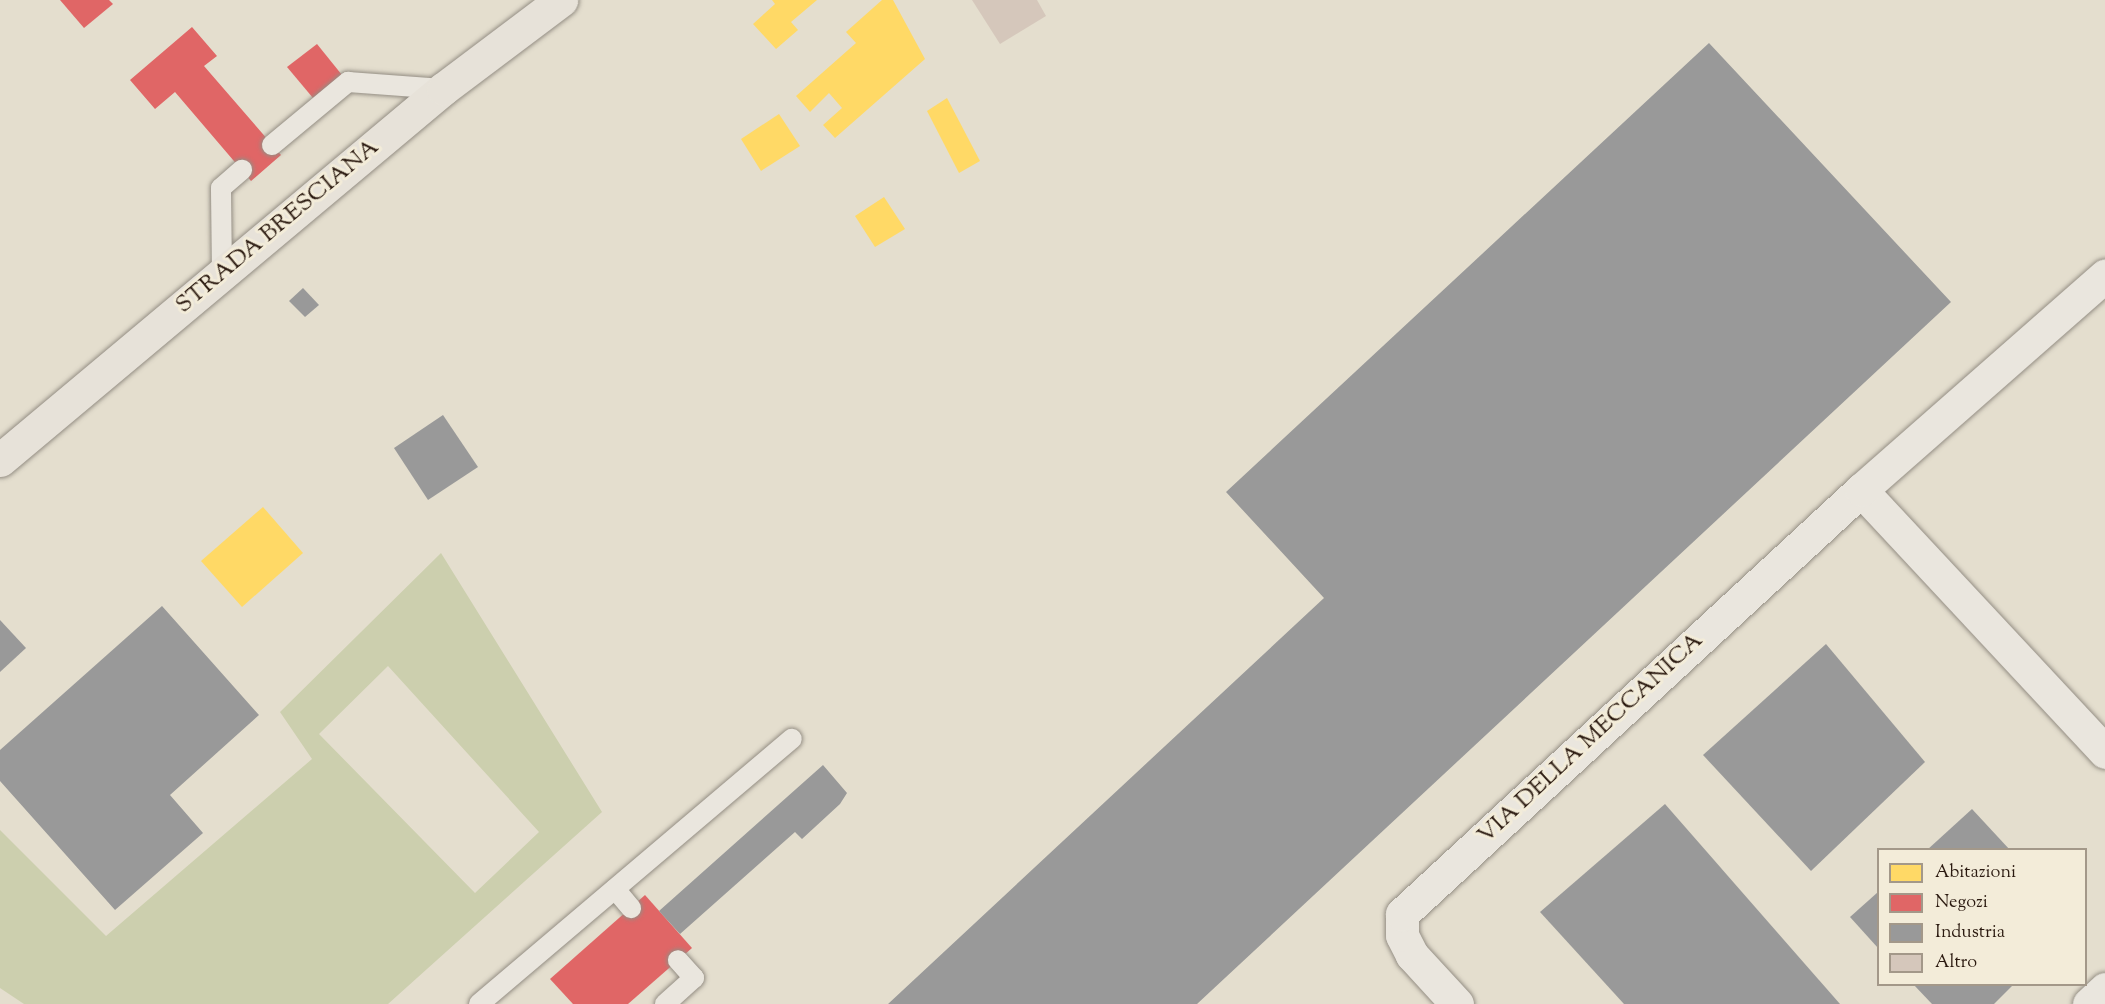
<!DOCTYPE html>
<html>
<head>
<meta charset="utf-8">
<style>
  body { margin:0 }
  #map { position:relative; width:2105px; height:1004px; overflow:hidden; background:#e4dece; font-family:"Sorts Mill Goudy",serif }
  div>[style] { position:absolute }
  [style*='--x'] { left:calc(var(--x)*1px); top:calc(var(--y)*1px); width:calc(var(--w)*1px); rotate:calc(var(--a)*1deg) }
  .green>* { inset:0; background:#cccfae }
  .homes>* { inset:0; background:#ffd966 }
  .shops>* { inset:0; background:#e06666 }
  .industry>* { inset:0; background:#999 }
  .building>* { inset:0; background:#d5c7bb }
  .roads { filter:drop-shadow(0 0 2px #948e84) drop-shadow(0 0 2px #948e84) }
  .service>* { height:20px; margin:-10px; padding:0 10px; transform-origin:10px; border-radius:10px; background:#eae6de }
  .minor>* { height:33px; margin:-16.5px; padding:0 16.5px; transform-origin:16.5px; border-radius:16.5px; background:#eae6de }
  .primary>* { height:33px; margin:-16.5px; padding:0 16.5px; transform-origin:16.5px; border-radius:16.5px; background:#e7e2d9 }
  span { translate:-50% -50%; white-space:nowrap; text-align:center; line-height:1.15; -webkit-text-stroke:6px #f3ecd9; paint-order:stroke }
  .street-label { font-size:24px; color:#2b1a10 }
  .legend { position:absolute; left:1877px; top:848px; width:210px; height:138px; box-sizing:border-box; background:#f3ecd9; border:2px solid #a39889; margin:0; padding:8px 10px; list-style:none; font-size:18px; color:#2b1a10 }
  .legend li { display:flex; align-items:center; gap:12px; height:30px }
  .legend b { width:30px; border:2px solid #a39889 }
</style>
</head>
<body>
<div id="map">
  <div class="green">
    <div style="clip-path:polygon(evenodd,441px 553px,602px 812px,388px 1004px,24px 1004px,0 988px,0 830px,106px 936px,312px 759px,280px 712px,441px 553px,388px 666px,539px 832px,475px 893px,319px 734px,388px 666px)"></div>
  </div>
  <div class="homes">
    <div style="clip-path:polygon(772px 0,817px 0,791px 22px,798px 30px,776px 49px,753px 24px,775px 4px)"></div>
    <div style="clip-path:polygon(882px 0,893px 0,925px 59px,835px 138px,823px 125px,842px 108px,829px 93px,810px 112px,796px 96px,856px 43px,846px 32px)"></div>
    <div style="clip-path:polygon(947px 98px,980px 161px,959px 173px,927px 111px)"></div>
    <div style="clip-path:polygon(779px 114px,800px 146px,761px 171px,741px 139px)"></div>
    <div style="clip-path:polygon(884px 197px,905px 229px,875px 247px,855px 216px)"></div>
    <div style="clip-path:polygon(263px 507px,303px 553px,242px 607px,201px 561px)"></div>
  </div>
  <div class="shops">
    <div style="clip-path:polygon(60px 0,109px 0,113px 4px,84px 28px)"></div>
    <div style="clip-path:polygon(192px 27px,217px 56px,204px 66px,281px 155px,251px 181px,175px 92px,155px 109px,130px 80px)"></div>
    <div style="clip-path:polygon(317px 44px,342px 75px,313px 98px,287px 67px)"></div>
    <div style="clip-path:polygon(645px 895px,692px 948px,628px 1004px,573px 1004px,550px 979px)"></div>
  </div>
  <div class="industry">
    <div style="clip-path:polygon(1709px 43px,1951px 302px,1197px 1004px,888px 1004px,1324px 598px,1226px 492px)"></div>
    <div style="clip-path:polygon(303px 288px,319px 305px,305px 317px,289px 301px)"></div>
    <div style="clip-path:polygon(443px 415px,478px 467px,428px 500px,394px 448px)"></div>
    <div style="clip-path:polygon(162px 606px,259px 715px,170px 795px,203px 833px,115px 910px,0 781px,0 750px)"></div>
    <div style="clip-path:polygon(0 620px,26px 648px,0 672px)"></div>
    <div style="clip-path:polygon(1826px 644px,1925px 762px,1811px 871px,1703px 755px)"></div>
    <div style="clip-path:polygon(823px 765px,847px 793px,840px 804px,802px 839px,795px 832px,680px 934px,659px 911px)"></div>
    <div style="clip-path:polygon(1665px 804px,1840px 1004px,1624px 1004px,1540px 912px)"></div>
    <div style="clip-path:polygon(1972px 809px,2010px 850px,1927px 850px)"></div>
    <div style="clip-path:polygon(1878px 892px,1878px 948px,1850px 917px)"></div>
    <div style="clip-path:polygon(1913px 984px,2014px 984px,1994px 1004px,1932px 1004px)"></div>
  </div>
  <div class="building">
    <div style="clip-path:polygon(972px 0,1037px 0,1046px 16px,1000px 44px)"></div>
  </div>
  <div class="roads">
    <div class="service">
      <div style="--x:272;--y:145;--w:99;--a:-39.7"></div>
      <div style="--x:348;--y:82;--w:95;--a:4.2"></div>
      <div style="--x:222;--y:273;--w:85;--a:-90.7"></div>
      <div style="--x:221;--y:188;--w:28;--a:-41"></div>
      <div style="--x:615;--y:889;--w:25;--a:50"></div>
      <div style="--x:479;--y:1004;--w:410;--a:-40.3"></div>
      <div style="--x:665;--y:1004;--w:39;--a:-42"></div>
      <div style="--x:694;--y:978;--w:24;--a:-132"></div>
    </div>
    <div class="minor">
      <div style="--x:1861;--y:490;--w:358;--a:47"></div>
      <div style="--x:1457;--y:1004;--w:67;--a:-132.6"></div>
      <div style="--x:1412;--y:955;--w:22;--a:-117"></div>
      <div style="--x:1402;--y:935;--w:21;--a:-90"></div>
      <div style="--x:1402;--y:914;--w:625;--a:-42.73"></div>
      <div style="--x:1861;--y:490;--w:325;--a:-41.3"></div>
      <div style="--x:2089;--y:1004;--w:22;--a:-43"></div>
    </div>
    <div class="primary">
      <div style="--x:0;--y:460;--w:578;--a:-39.95"></div>
      <div style="--x:443;--y:89;--w:148;--a:-37"></div>
    </div>
  </div>
  <div class="street-label">
    <span style="left:278px;top:227px;rotate:-40deg">STRADA BRESCIANA</span>
    <span style="left:1591px;top:739px;rotate:-43deg">VIA DELLA MECCANICA</span>
  </div>
  <ul class="legend">
  <li><b style="height:16px;background:#ffd966"></b>Abitazioni</li>
  <li><b style="height:16px;background:#e06666"></b>Negozi</li>
  <li><b style="height:16px;background:#999"></b>Industria</li>
  <li><b style="height:16px;background:#d5c7bb"></b>Altro</li>
  </ul>
</div>
</body>
</html>
